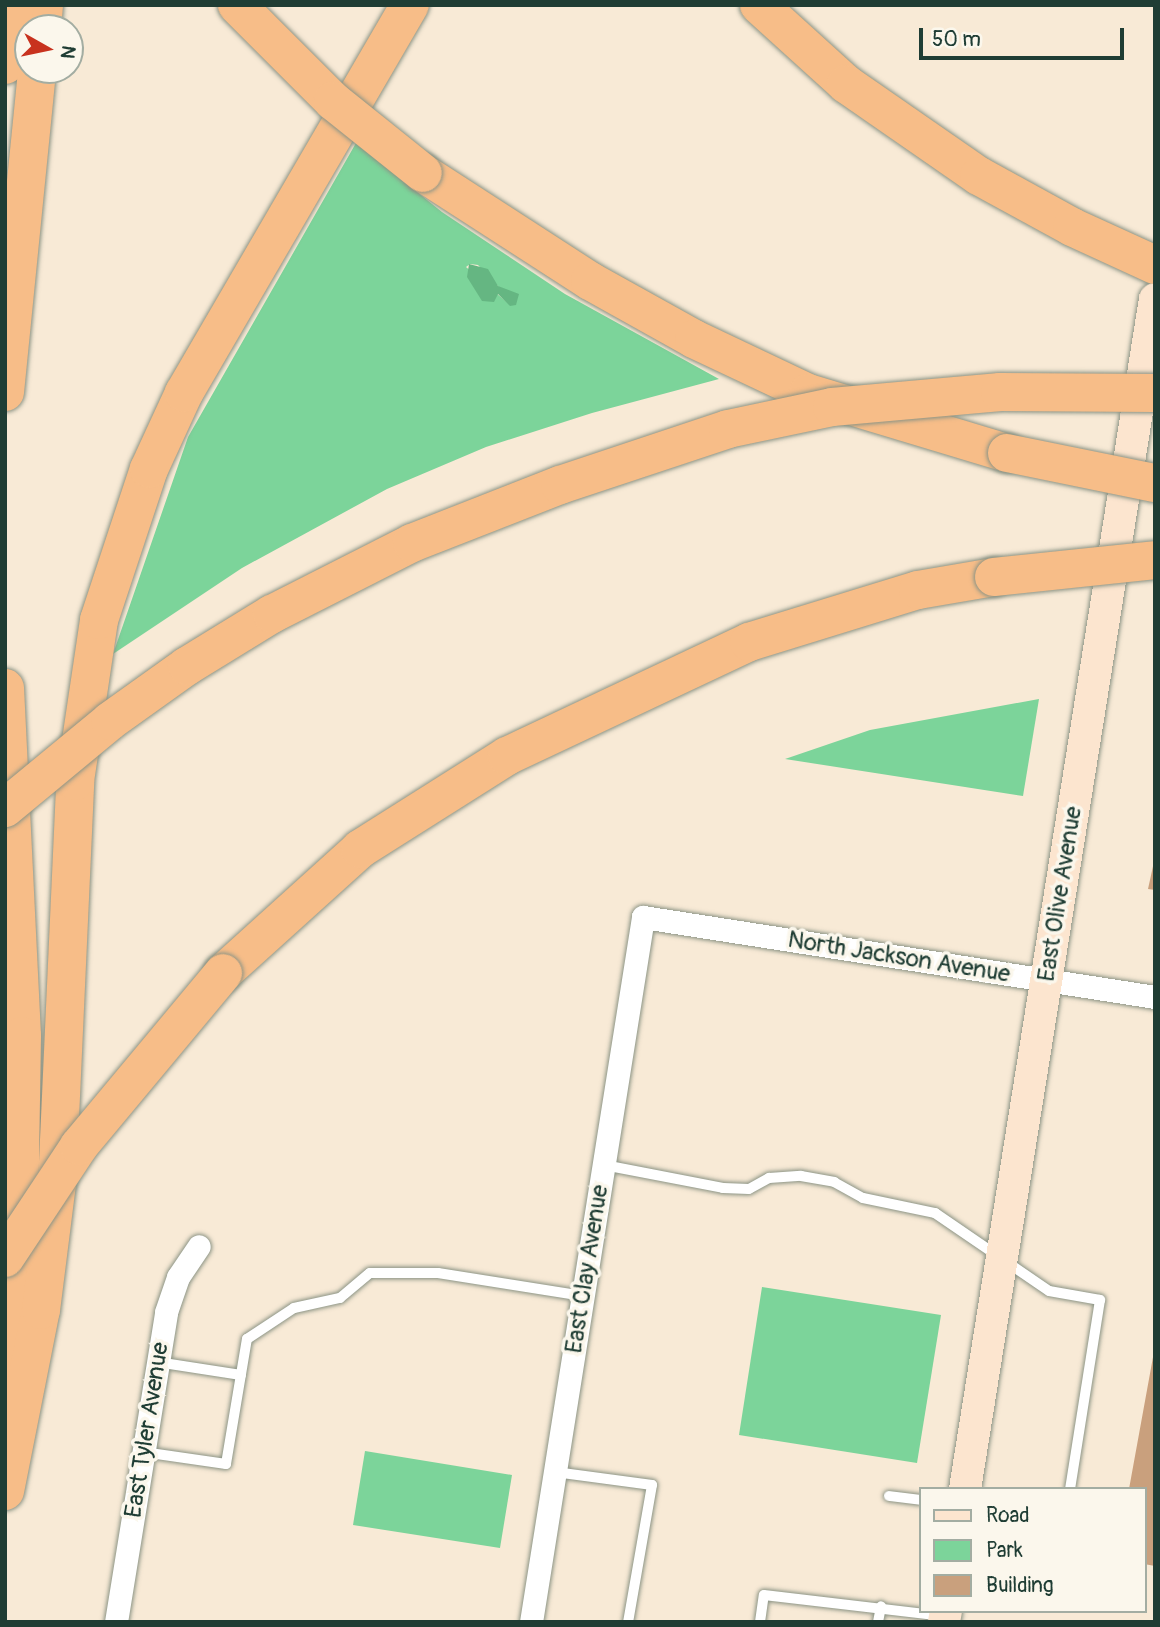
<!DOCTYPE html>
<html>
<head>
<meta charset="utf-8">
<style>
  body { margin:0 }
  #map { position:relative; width:1160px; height:1627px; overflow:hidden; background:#f8ead6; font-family:Pangolin,sans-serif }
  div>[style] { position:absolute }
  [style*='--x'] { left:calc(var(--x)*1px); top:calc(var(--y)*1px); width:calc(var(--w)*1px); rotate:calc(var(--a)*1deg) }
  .green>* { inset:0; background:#7cd49a }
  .forest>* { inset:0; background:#65b682 }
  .building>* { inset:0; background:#c9a07d }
  .roads { filter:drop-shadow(0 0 2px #8c9485) drop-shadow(0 0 2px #8c9485) }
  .lane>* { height:10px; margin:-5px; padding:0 5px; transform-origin:5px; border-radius:5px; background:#fff }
  .street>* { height:23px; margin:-11.5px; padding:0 11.5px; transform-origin:11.5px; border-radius:11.5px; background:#fff }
  .secondary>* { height:32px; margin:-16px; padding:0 16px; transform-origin:16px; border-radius:16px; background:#fce5cf }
  .highway>* { height:38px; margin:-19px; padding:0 19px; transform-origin:19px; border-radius:19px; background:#f7bd88 }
  .bridges { filter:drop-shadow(0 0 2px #8c9485) drop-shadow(0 0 2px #8c9485) }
  .highway-bridge>* { height:38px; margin:-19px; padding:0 19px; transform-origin:19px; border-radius:19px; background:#f7bd88 }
  span { translate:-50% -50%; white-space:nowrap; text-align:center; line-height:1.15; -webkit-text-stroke:7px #fbf7ec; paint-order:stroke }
  .street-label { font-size:24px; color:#1f3d34 }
  .frame { position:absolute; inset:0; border:7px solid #1f3d34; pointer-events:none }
  .legend { position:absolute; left:919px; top:1487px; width:228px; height:126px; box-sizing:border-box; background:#fbf7ec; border:2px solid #a3ada2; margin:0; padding:9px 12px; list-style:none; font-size:21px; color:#1f3d34 }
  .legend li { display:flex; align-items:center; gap:14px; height:35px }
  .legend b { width:35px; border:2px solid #a3ada2 }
  .north { position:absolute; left:14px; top:14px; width:70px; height:70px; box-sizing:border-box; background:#fbf7ec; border:2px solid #a3ada2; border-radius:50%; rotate:99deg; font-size:19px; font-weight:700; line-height:28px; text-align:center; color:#1f3d34 }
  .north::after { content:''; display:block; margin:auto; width:24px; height:32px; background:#c8321e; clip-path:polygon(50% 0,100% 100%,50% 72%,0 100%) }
  .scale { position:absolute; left:919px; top:28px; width:205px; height:32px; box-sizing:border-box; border:4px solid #1f3d34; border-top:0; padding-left:9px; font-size:21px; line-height:24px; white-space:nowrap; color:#1f3d34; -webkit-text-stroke:5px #fbf7ec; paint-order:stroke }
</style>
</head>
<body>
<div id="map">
  <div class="green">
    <div style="clip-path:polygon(evenodd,356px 143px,442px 212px,565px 294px,719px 379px,592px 413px,486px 447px,387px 489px,242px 568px,113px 654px,188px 437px,356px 143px,470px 264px,478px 265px,498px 286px,510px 305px,466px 267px,470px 264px)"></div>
    <div style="clip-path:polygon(1039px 699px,1023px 796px,785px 759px,870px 730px)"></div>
    <div style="clip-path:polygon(762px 1287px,941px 1315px,917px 1463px,739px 1435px)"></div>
    <div style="clip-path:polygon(365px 1451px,512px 1475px,500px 1548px,353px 1525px)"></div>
  </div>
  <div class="forest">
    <div style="clip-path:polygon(469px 264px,488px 269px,498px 286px,519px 294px,516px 305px,510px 306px,498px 294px,494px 302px,482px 301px,467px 277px)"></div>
  </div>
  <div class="building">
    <div style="clip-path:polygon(1155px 857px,1155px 890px,1148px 889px)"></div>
    <div style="clip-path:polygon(1155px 1346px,1155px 1566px,1144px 1564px,1144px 1489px,1129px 1489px)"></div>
  </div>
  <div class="roads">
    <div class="lane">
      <div style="--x:604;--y:1165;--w:121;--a:10.9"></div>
      <div style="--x:723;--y:1188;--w:26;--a:2"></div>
      <div style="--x:749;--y:1189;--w:23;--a:-29"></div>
      <div style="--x:769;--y:1178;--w:32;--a:-4"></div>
      <div style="--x:801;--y:1176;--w:34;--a:10"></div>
      <div style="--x:834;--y:1182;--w:33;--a:29"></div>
      <div style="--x:863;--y:1198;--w:74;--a:11.8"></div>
      <div style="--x:935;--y:1213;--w:138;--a:34.4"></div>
      <div style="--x:1049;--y:1291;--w:52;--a:10"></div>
      <div style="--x:1100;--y:1300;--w:191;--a:99"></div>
      <div style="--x:157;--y:1362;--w:85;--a:8.8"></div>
      <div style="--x:143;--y:1452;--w:84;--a:8.2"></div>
      <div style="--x:226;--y:1464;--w:127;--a:-80.5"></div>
      <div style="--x:247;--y:1339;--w:56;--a:-33.4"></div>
      <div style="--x:294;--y:1308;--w:47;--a:-12.3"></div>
      <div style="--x:340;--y:1298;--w:39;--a:-40"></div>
      <div style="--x:370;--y:1273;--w:68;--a:0"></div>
      <div style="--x:438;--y:1273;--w:147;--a:9"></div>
      <div style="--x:555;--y:1472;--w:98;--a:7.6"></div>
      <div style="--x:652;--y:1485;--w:139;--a:99.9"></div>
      <div style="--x:889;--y:1496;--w:31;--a:7"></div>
      <div style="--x:760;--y:1622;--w:27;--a:-82"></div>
      <div style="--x:764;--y:1595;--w:179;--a:6.7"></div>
      <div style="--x:878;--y:1622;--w:16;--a:-79"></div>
    </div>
    <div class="street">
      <div style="--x:116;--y:1622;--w:314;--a:-80.8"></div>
      <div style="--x:166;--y:1312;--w:37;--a:-71"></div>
      <div style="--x:178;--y:1277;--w:37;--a:-56"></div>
      <div style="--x:531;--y:1622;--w:714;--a:-80.97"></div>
      <div style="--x:643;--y:917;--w:518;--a:8.88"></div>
    </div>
    <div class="secondary">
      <div style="--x:965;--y:1489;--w:1205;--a:-80.93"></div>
      <div style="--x:944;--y:1622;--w:11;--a:-80"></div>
    </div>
    <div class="highway">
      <div style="--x:759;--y:5;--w:118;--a:42.2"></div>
      <div style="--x:846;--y:84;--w:162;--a:34.7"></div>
      <div style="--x:979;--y:176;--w:106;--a:28.7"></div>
      <div style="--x:1072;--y:227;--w:91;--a:24.6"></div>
      <div style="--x:42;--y:28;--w:23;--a:-85"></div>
      <div style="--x:5;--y:65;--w:61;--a:-80.5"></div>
      <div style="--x:423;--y:173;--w:199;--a:32.9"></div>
      <div style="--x:590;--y:281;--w:119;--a:29.1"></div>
      <div style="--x:694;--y:339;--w:126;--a:25.3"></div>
      <div style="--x:808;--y:393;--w:208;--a:16.8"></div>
      <div style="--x:5;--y:392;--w:324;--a:-84.3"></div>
      <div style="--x:5;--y:688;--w:348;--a:87.2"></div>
      <div style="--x:22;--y:1036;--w:200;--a:90.9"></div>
      <div style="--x:19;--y:1236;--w:134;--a:96"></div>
      <div style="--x:223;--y:973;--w:185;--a:-42.1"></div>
      <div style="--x:360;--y:849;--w:174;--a:-32.3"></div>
      <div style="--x:507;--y:756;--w:268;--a:-25.2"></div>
      <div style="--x:749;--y:642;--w:177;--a:-17.1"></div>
      <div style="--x:918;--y:590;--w:77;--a:-9.7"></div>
      <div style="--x:5;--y:1491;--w:185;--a:-78.8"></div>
      <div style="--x:41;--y:1310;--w:127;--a:-82.8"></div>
      <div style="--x:57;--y:1184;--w:403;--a:-87.4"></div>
      <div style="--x:75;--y:781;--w:163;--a:-81.5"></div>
      <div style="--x:99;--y:620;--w:159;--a:-71.7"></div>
      <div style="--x:149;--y:469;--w:84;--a:-65.3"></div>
      <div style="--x:184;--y:393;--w:449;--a:-59.8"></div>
    </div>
  </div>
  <div class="bridges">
    <div class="highway-bridge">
      <div style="--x:237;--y:5;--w:136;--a:45"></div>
      <div style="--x:333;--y:101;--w:115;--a:38.7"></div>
      <div style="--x:1007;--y:453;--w:151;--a:11.5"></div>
      <div style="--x:994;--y:577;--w:162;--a:-6"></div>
      <div style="--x:5;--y:808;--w:136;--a:-39.6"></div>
      <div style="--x:110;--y:721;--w:95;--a:-35.5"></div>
      <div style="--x:187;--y:666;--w:100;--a:-31.5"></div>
      <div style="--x:272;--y:614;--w:157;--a:-26.9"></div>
      <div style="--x:412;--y:543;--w:159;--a:-21.4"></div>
      <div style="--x:560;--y:485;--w:177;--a:-18.4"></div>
      <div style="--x:728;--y:429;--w:106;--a:-11.9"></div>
      <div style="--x:832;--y:407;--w:169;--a:-5.1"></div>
      <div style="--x:1000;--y:392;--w:155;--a:0.4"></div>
      <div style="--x:5;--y:1258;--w:134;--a:-56.5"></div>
      <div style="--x:79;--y:1146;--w:225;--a:-50.2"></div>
    </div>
  </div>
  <div class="street-label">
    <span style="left:1060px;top:894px;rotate:-81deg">East Olive Avenue</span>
    <span style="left:899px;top:957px;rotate:9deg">North Jackson Avenue</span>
    <span style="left:587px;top:1269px;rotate:-81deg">East Clay Avenue</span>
    <span style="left:147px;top:1430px;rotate:-81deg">East Tyler Avenue</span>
  </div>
  <div class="frame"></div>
  <ul class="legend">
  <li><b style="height:9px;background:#fce5cf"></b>Road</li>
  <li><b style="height:19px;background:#7cd49a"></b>Park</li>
  <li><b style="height:19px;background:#c9a07d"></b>Building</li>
  </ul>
  <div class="north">N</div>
  <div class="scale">50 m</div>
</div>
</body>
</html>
